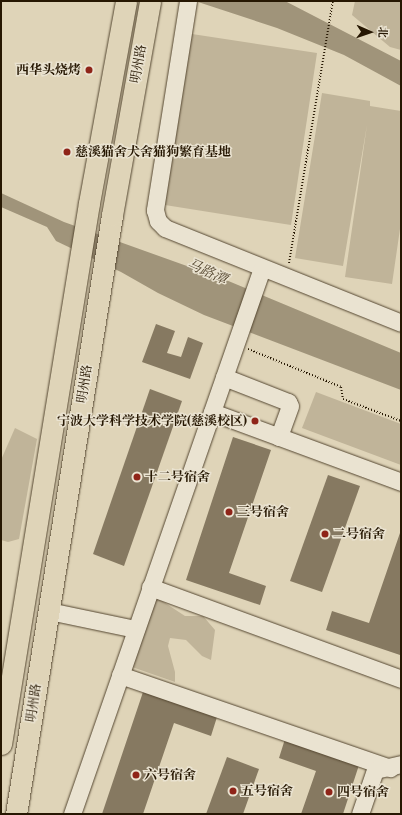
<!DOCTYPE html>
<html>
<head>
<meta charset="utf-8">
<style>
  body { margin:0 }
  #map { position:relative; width:402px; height:815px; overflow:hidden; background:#dfd4b8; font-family:"Libre Bodoni","Noto Serif SC",serif }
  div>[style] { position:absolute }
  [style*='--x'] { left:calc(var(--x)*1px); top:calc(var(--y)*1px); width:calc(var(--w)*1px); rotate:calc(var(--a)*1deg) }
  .green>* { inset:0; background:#c0b499 }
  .water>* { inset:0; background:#a0947a }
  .building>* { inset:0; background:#867961 }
  .path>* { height:2px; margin-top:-1px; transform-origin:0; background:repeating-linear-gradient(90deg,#261702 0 1px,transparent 0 3px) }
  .roads { filter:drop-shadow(0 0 1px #544630) drop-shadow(0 0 1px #544630) }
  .minor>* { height:17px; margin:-8.5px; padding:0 8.5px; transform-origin:8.5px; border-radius:8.5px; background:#eae3d1 }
  .major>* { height:21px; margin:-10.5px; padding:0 10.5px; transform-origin:10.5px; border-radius:10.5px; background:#dfd4b8 }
  .dots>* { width:11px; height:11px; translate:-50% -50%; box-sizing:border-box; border:2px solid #eae3d1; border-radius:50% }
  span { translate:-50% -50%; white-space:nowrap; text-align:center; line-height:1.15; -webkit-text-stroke:3px #eae3d1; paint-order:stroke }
  .street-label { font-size:13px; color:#261702 }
  .poi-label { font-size:13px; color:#261702; font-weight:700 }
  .right { translate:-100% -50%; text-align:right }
  .left { translate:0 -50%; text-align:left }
  .water-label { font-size:14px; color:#574932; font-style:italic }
  .frame { position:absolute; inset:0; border:2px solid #261702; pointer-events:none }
  .north { position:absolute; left:350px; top:12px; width:40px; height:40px; -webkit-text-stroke:3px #eae3d1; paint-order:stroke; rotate:92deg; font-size:11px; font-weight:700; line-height:16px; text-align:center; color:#261702 }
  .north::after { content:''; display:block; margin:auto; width:14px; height:18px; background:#261702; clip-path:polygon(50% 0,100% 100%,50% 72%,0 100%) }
</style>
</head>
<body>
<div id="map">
  <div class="green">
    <div style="clip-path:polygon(355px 1px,401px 1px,401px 50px,390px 47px,352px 15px)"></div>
    <div style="clip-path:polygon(192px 34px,317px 53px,291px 225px,165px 205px)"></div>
    <div style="clip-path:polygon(322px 93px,370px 101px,370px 106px,401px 111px,401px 222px,392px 284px,345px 277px,367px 125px,343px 266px,295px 258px)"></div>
    <div style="clip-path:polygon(316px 392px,401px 424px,401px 465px,302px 428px)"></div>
    <div style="clip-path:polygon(15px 428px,37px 439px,19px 539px,8px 542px,1px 540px,1px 460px)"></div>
    <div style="clip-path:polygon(156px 597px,185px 616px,203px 616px,215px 630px,211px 660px,202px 656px,186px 640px,170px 638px,168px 646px,175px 672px,175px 682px,132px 667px)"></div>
  </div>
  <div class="water">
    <div style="clip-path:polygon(195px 1px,285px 1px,401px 61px,401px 86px,344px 55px,277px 28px)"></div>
    <div style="clip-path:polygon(1px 193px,64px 222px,226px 280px,401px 353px,401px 390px,204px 315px,158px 293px,121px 272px,56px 241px,47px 227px,1px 207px)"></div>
  </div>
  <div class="building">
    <div style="clip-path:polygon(156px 324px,175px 331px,167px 353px,181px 357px,188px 337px,203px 343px,190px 379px,142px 362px)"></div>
    <div style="clip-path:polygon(150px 389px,182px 401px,124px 566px,93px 554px)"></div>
    <div style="clip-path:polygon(233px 437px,271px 450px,229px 573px,266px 586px,260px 605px,186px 580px)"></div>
    <div style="clip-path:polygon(328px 475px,360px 486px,322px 592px,290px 581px)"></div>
    <div style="clip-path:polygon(401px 530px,401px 653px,400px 655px,326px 630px,332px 611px,369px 623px)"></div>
    <div style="clip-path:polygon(143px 692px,217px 717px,211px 736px,174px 723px,143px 814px,102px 814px)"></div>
    <div style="clip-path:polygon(285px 739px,359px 765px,343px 814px,301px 814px,316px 771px,279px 758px)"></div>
    <div style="clip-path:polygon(227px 757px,259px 769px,243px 814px,206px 814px)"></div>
  </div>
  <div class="path">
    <div style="--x:289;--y:263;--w:266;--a:-80.5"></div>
    <div style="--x:248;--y:349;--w:100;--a:22.2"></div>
    <div style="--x:341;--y:387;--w:12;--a:81"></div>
    <div style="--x:343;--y:399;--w:62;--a:20.8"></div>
  </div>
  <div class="roads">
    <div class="minor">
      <div style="--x:188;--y:1;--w:212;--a:99"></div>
      <div style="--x:155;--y:210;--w:11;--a:75"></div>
      <div style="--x:158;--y:221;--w:10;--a:45"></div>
      <div style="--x:165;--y:228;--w:254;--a:21.9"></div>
      <div style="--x:224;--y:377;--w:69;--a:21.3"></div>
      <div style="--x:288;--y:402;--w:4;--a:63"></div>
      <div style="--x:290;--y:406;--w:33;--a:110"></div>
      <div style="--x:212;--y:412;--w:202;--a:20.3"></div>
      <div style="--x:150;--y:587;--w:267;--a:20.1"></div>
      <div style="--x:49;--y:611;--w:88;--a:11.8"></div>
      <div style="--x:120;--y:675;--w:286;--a:19"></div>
      <div style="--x:72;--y:814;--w:578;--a:-70.81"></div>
      <div style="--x:360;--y:814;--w:46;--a:-71.2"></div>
      <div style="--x:375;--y:770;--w:27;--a:-13"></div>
    </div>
    <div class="major">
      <div style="--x:1;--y:744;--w:548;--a:-80.76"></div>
      <div style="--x:89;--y:203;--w:205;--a:-79.6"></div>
      <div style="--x:16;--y:814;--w:607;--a:-80.89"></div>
      <div style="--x:112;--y:215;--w:217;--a:-79.9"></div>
    </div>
  </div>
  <div class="dots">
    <div style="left:89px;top:70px;background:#8f2418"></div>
    <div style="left:67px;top:152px;background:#8f2418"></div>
    <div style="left:255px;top:421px;background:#8f2418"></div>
    <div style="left:137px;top:477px;background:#8f2418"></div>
    <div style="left:229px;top:512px;background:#8f2418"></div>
    <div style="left:325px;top:534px;background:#8f2418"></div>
    <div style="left:136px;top:775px;background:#8f2418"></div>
    <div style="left:233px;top:791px;background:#8f2418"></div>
    <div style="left:329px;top:792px;background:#8f2418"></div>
  </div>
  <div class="street-label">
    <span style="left:139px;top:64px;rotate:-80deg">明州路</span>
    <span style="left:85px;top:384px;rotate:-81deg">明州路</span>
    <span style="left:34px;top:703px;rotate:-81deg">明州路</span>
  </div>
  <div class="poi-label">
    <span class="right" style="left:81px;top:70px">西华头烧烤</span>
    <span class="left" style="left:75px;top:152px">慈溪猫舍犬舍猫狗繁育基地</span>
    <span class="right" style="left:247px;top:421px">宁波大学科学技术学院(慈溪校区)</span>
    <span class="left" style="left:145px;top:477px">十二号宿舍</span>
    <span class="left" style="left:237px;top:512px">三号宿舍</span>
    <span class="left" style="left:333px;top:534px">二号宿舍</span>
    <span class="left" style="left:144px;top:775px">六号宿舍</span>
    <span class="left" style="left:241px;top:791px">五号宿舍</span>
    <span class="left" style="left:337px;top:792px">四号宿舍</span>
  </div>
  <div class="water-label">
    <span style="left:207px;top:272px;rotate:24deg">马路潭</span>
  </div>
  <div class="frame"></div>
  <div class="north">北</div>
</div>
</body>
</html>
